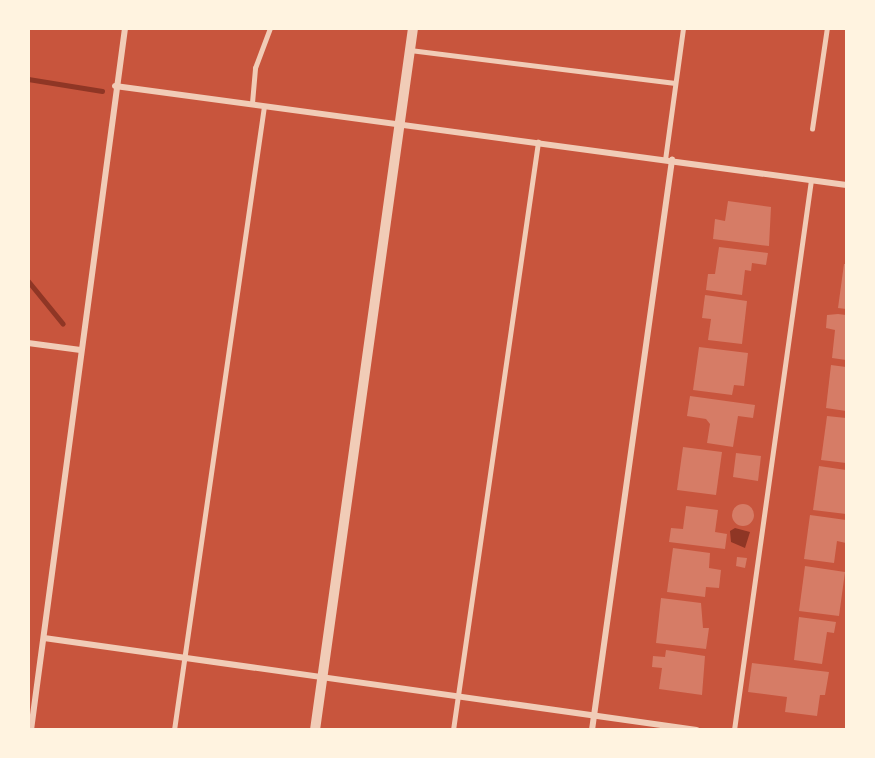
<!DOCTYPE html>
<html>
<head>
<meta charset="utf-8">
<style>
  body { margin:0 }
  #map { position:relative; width:875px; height:758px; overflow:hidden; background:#c8553d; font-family:"Titillium Web",sans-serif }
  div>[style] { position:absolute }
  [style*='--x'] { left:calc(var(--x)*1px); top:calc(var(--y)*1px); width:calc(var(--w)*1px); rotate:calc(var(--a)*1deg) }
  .water>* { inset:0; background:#8f3625 }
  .stream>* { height:5px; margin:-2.5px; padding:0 2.5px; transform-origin:2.5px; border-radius:2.5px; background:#8f3625 }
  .building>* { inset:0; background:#d67c66 }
  .round { border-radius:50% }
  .service>* { height:4.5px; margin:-2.25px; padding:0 2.25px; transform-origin:2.25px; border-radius:2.25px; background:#f1ccb7 }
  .minor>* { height:6px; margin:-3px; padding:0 3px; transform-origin:3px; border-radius:3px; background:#f1ccb7 }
  .tertiary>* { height:10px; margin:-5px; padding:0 5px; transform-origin:5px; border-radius:5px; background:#f1ccb7 }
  span { translate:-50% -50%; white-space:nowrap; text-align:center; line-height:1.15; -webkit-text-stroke:4.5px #fff3e0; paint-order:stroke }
  .frame { position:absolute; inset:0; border:30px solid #fff3e0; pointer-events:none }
</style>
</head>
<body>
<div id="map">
  <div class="water">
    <div style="clip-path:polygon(735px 528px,750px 532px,745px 548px,731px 542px,730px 531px)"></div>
  </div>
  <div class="stream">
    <div style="--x:28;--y:79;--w:75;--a:9.2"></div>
    <div style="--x:28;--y:281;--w:55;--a:50.9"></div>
  </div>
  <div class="building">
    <div style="clip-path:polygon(728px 201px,771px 207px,769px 246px,713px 239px,715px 219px,725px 221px)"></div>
    <div style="clip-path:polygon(719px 247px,768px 253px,766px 265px,752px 263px,751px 271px,745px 270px,742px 295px,706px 290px,708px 274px,715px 274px)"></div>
    <div style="clip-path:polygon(844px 264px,846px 264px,846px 309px,838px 308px)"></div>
    <div style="clip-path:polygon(705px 295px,747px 301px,742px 344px,708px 340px,711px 319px,702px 318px)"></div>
    <div style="clip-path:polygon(838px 314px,846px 315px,846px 360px,832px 358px,835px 330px,826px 328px,827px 315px)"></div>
    <div style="clip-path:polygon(699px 347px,748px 353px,744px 386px,734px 385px,732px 395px,693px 390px)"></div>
    <div style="clip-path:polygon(831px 365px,846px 367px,846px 411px,826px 408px)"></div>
    <div style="clip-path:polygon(690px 396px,755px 405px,753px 418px,738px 416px,733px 447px,707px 443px,710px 424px,706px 419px,687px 416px)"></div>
    <div style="clip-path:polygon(827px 416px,846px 418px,846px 463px,821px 460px)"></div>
    <div style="clip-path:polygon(683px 447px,722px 452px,716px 495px,677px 490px)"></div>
    <div style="clip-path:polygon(736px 453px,761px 456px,758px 481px,733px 477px)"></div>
    <div style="clip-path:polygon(819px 466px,846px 470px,846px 514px,813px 510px)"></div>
    <div class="round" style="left:732px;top:504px;width:22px;height:22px"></div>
    <div style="clip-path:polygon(686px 506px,718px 510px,715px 532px,727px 534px,725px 549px,669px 542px,671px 528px,683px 529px)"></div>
    <div style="clip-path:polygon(810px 515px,846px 520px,846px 543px,837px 541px,834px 563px,804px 559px)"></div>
    <div style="clip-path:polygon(673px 548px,710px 553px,709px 568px,721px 570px,719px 588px,706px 587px,705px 597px,667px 592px)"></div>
    <div style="clip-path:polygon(737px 557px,747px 558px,745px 568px,736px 566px)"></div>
    <div style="clip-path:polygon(805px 566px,845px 572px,839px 616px,799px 611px)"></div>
    <div style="clip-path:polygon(661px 598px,701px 603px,703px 628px,709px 628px,706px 649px,656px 643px)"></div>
    <div style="clip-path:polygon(799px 617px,836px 622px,834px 633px,827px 632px,822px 664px,794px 660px)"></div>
    <div style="clip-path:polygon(666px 650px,705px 656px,702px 695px,659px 689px,662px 668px,652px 667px,653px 656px,665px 657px)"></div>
    <div style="clip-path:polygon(752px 663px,829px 672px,825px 695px,820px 695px,817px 716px,785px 712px,787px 697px,748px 692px)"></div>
  </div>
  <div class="service">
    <div style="--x:410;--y:50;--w:267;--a:7.1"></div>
    <div style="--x:252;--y:103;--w:35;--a:-85"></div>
    <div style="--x:255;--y:68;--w:43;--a:-69.4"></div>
    <div style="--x:812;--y:129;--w:102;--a:-81.6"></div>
    <div style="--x:665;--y:160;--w:133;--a:-82.2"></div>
    <div style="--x:174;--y:730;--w:630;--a:-81.79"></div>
    <div style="--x:453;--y:730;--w:594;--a:-81.77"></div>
    <div style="--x:734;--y:730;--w:555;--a:-82.03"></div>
  </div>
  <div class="minor">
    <div style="--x:115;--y:86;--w:738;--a:7.71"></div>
    <div style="--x:28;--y:343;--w:53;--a:7.5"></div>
    <div style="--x:44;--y:638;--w:659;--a:8.02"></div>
    <div style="--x:31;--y:730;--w:708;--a:-82.37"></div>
    <div style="--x:592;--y:730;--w:576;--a:-82.01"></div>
  </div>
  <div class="tertiary">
    <div style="--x:315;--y:730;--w:709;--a:-82.05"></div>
  </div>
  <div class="frame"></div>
</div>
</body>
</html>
